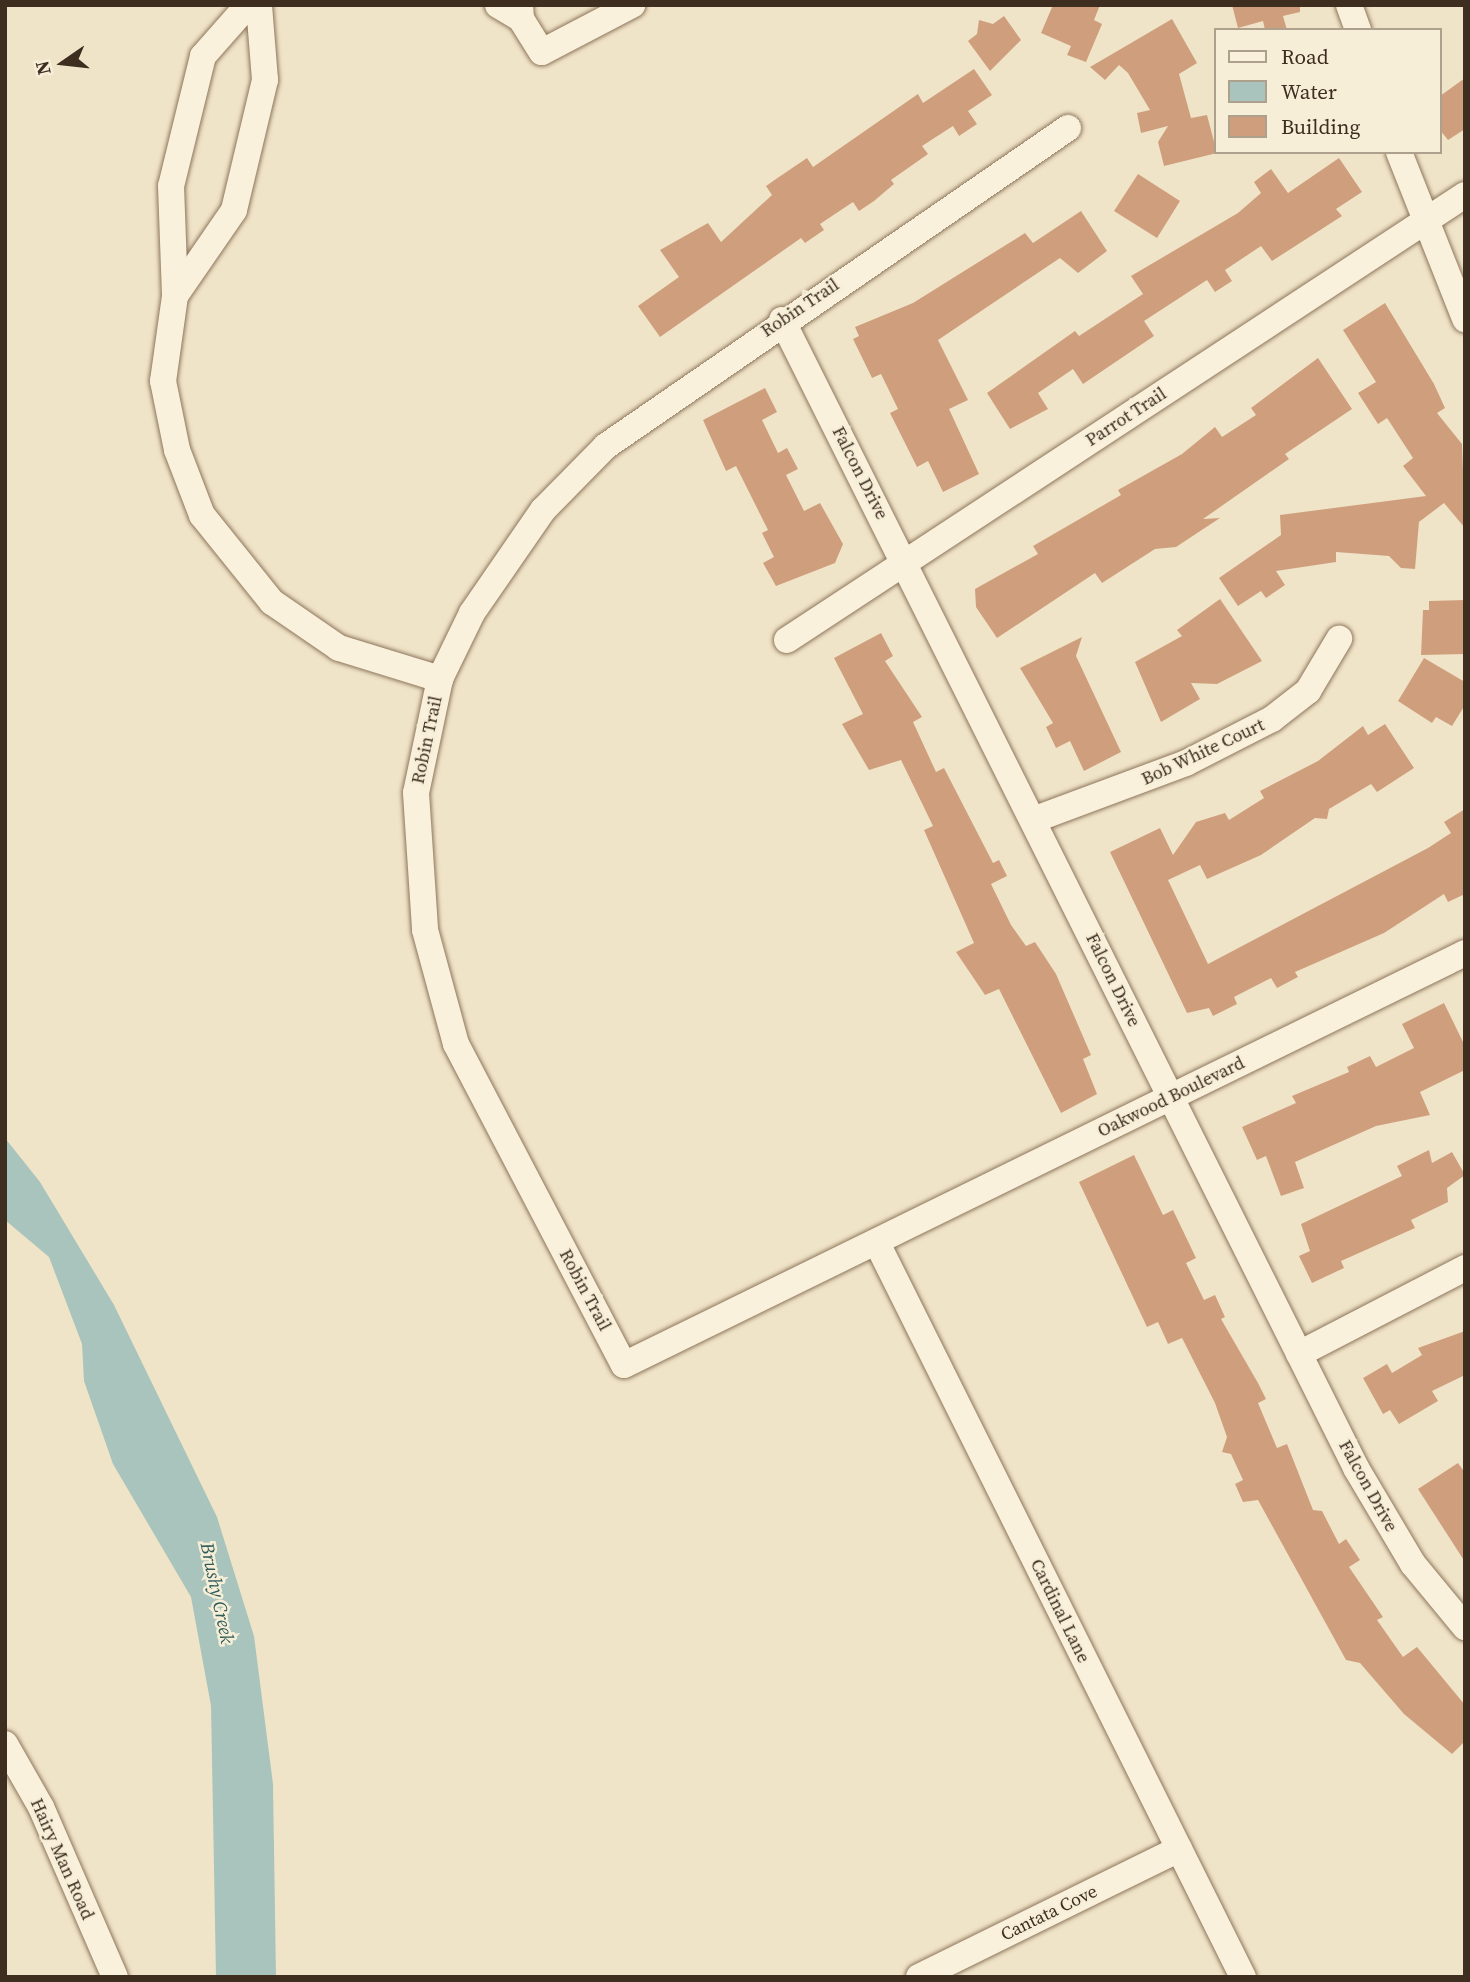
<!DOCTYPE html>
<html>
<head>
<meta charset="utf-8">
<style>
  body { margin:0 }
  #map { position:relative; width:1470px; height:1982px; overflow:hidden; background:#f0e4c8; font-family:"Source Serif 4",serif }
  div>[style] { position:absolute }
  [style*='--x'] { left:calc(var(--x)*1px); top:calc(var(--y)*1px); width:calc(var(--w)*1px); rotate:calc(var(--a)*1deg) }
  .water>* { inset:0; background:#a9c4bc }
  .building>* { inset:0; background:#cf9f7d }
  .roads { filter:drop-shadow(0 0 2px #8d765c) drop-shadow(0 0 2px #8d765c) }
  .minor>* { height:26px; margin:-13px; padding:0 13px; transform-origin:13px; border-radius:13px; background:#faf1dc }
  span { translate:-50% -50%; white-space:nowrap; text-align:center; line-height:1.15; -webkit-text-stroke:5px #f7eed8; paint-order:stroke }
  .street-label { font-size:18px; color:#3d2e20 }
  .water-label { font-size:19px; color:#2f5d5a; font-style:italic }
  .frame { position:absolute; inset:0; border:7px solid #3d2e20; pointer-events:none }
  .legend { position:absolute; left:1214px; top:28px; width:228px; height:126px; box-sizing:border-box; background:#f7eed8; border:2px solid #ada18e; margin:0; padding:9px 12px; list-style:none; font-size:21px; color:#3d2e20 }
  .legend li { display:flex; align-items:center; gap:14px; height:35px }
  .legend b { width:35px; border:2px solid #ada18e }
  .north { position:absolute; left:28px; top:28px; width:70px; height:70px; -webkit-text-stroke:5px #f7eed8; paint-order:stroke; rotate:256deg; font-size:19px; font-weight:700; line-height:28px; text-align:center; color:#3d2e20 }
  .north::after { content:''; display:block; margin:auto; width:24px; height:32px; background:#3d2e20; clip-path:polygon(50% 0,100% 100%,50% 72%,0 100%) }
</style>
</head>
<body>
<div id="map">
  <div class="water">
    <div style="clip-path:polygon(5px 1138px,40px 1182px,114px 1305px,217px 1517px,254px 1636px,273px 1784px,276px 1977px,216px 1977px,211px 1706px,191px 1597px,113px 1464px,84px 1381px,82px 1344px,49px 1257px,5px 1220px)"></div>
  </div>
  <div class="building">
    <div style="clip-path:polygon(1053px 5px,1100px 5px,1094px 20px,1102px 24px,1086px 62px,1067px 55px,1071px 46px,1041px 33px)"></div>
    <div style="clip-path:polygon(1232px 5px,1300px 5px,1300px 12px,1283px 16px,1287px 30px,1265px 30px,1263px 21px,1238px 28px)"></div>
    <div style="clip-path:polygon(1004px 16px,1021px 40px,990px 71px,968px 41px,977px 34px,979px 20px,993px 24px)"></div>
    <div style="clip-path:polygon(1172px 19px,1197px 63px,1179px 74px,1191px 118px,1207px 115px,1217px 153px,1164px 166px,1158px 142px,1168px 126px,1141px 133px,1137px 113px,1150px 110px,1128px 73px,1119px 65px,1105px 80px,1090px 67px)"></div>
    <div style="clip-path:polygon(974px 69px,992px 95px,968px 111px,977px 124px,959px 136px,953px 126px,922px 146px,928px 154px,891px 180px,894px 184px,874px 201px,859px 211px,853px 202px,820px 224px,824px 230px,805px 243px,801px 238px,660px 337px,638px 306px,679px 277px,660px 250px,708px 223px,721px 242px,772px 195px,766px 186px,776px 179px,807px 158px,813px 167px,918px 94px,923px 103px)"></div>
    <div style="clip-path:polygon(1465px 78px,1465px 129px,1448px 140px,1440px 130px,1440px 96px)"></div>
    <div style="clip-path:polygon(1339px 158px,1362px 192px,1336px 209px,1342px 216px,1272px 261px,1261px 246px,1225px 270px,1232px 281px,1215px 292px,1207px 280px,1144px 321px,1154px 336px,1083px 384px,1073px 369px,1038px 393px,1048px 409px,1010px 429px,987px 393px,1075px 331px,1079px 336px,1143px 294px,1131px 276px,1238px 213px,1261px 193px,1254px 182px,1271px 169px,1288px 193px)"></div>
    <div style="clip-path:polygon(1138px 174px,1180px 201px,1157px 238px,1114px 211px)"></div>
    <div style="clip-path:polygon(1081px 211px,1107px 251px,1078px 273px,1060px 258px,938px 340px,968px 400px,949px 409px,979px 474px,943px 492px,928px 461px,917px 467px,890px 413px,898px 409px,881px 374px,872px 378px,853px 339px,859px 336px,855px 327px,913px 303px,1025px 233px,1033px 243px)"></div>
    <div style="clip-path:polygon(1385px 303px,1434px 384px,1445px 408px,1437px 413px,1462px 444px,1465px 528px,1444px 503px,1419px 522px,1415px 569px,1401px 568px,1389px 556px,1336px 552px,1336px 562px,1276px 571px,1285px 585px,1266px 598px,1261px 591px,1238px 606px,1219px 578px,1281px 535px,1280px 515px,1426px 496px,1403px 466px,1413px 458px,1387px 418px,1378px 424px,1358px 393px,1376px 382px,1343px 330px)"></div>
    <div style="clip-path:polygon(1318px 358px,1352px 409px,1285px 454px,1289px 459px,1203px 519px,1220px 518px,1176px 547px,1155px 549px,1102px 583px,1095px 573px,997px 638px,976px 607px,975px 589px,1038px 554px,1033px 546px,1121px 495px,1118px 490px,1182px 454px,1215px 427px,1222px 437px,1256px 415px,1251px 408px)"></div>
    <div style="clip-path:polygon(765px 388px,777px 412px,762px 420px,778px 453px,787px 448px,798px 469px,786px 475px,804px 511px,820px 503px,843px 544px,835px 563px,776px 586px,763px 563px,774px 557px,762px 533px,768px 530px,736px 466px,726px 471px,703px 420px)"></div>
    <div style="clip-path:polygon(1220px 599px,1262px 661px,1217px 684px,1191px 683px,1200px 699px,1161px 722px,1135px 662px,1182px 636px,1177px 630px)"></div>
    <div style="clip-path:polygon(1465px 600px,1465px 654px,1421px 655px,1423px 610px,1429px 610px,1429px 601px)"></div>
    <div style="clip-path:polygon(881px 633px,893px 656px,885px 661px,922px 717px,913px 722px,936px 772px,944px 768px,993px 863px,999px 860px,1007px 876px,991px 884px,1011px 925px,1026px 946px,1035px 942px,1056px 974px,1091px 1055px,1083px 1059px,1097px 1094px,1061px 1113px,999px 989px,985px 995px,956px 952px,974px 943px,924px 830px,933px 826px,901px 760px,869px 770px,842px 724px,863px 714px,834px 658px)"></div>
    <div style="clip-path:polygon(1082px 637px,1076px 656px,1121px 752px,1084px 771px,1070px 741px,1056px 748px,1046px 727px,1053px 723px,1020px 668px)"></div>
    <div style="clip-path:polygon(1424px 658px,1465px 682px,1465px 705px,1452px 726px,1436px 717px,1432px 723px,1398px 701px)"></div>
    <div style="clip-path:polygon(1385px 724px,1414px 768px,1377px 792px,1371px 784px,1329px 809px,1327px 819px,1315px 818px,1261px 855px,1207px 879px,1200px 865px,1168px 880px,1208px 964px,1428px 848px,1451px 833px,1444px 822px,1465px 809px,1465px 894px,1448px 902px,1444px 894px,1384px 933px,1295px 972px,1298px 977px,1277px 988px,1271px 978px,1234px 997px,1237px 1004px,1213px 1016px,1209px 1008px,1187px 1013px,1110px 852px,1160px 828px,1173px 855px,1196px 822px,1225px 813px,1229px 820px,1264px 798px,1260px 791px,1318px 761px,1363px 726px,1368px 735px)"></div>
    <div style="clip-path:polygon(1444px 1003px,1465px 1046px,1465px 1070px,1420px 1092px,1430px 1115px,1376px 1126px,1295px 1162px,1304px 1188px,1281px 1196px,1266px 1156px,1257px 1160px,1242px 1127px,1296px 1103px,1292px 1096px,1349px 1072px,1347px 1067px,1370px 1056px,1376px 1067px,1414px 1048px,1402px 1024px)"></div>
    <div style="clip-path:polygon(1429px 1150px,1432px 1163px,1452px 1152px,1465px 1175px,1447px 1188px,1448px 1202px,1411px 1220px,1415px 1228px,1341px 1261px,1344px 1268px,1312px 1283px,1299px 1256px,1310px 1251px,1301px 1224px,1402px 1176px,1397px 1166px)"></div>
    <div style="clip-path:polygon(1134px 1155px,1163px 1215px,1173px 1210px,1196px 1258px,1186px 1263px,1204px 1300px,1215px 1295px,1225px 1317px,1221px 1319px,1258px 1383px,1266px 1399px,1258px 1403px,1277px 1448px,1287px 1444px,1313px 1510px,1322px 1511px,1339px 1544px,1346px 1539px,1360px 1560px,1349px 1567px,1383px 1617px,1377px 1620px,1403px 1657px,1417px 1647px,1465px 1705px,1465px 1741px,1452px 1754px,1404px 1714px,1360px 1663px,1346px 1660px,1258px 1500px,1243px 1502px,1235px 1484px,1243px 1480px,1231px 1454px,1222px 1452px,1227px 1437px,1215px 1403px,1182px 1338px,1168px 1344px,1158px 1322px,1147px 1327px,1079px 1182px)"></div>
    <div style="clip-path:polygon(1465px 1331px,1465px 1375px,1432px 1391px,1438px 1401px,1399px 1424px,1390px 1410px,1383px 1414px,1363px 1378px,1387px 1364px,1392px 1373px,1422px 1355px,1418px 1348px)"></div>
    <div style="clip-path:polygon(1458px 1463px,1465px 1473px,1465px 1562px,1418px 1489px)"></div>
  </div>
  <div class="roads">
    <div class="minor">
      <div style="--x:248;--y:5;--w:68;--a:131.4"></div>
      <div style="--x:203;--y:56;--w:134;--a:103.8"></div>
      <div style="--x:171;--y:186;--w:110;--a:87.9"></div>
      <div style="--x:175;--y:296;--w:86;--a:98"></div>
      <div style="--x:163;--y:381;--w:70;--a:78.5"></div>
      <div style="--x:177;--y:450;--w:70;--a:69"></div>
      <div style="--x:202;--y:515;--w:112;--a:51.2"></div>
      <div style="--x:272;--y:602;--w:81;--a:34.5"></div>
      <div style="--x:339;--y:648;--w:106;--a:17.1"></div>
      <div style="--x:498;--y:5;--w:27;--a:31"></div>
      <div style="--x:521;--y:19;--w:14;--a:-94"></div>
      <div style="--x:1349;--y:5;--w:27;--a:70"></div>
      <div style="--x:521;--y:19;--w:39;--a:58"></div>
      <div style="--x:542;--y:52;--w:102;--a:-27.6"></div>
      <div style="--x:1068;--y:128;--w:561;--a:145.46"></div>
      <div style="--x:606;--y:446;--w:90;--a:134.5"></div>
      <div style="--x:543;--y:510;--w:125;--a:124.6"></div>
      <div style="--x:472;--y:613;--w:73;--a:115.9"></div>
      <div style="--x:440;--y:679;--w:116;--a:101.9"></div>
      <div style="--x:416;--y:793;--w:137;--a:86.2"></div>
      <div style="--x:425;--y:930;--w:118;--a:74.8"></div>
      <div style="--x:456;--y:1044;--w:362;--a:62.4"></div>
      <div style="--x:624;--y:1365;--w:936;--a:-26.1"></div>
      <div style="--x:1399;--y:152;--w:180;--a:68.4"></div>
      <div style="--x:175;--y:296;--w:104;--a:-55.5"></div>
      <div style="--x:234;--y:210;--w:134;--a:-76.6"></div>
      <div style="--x:265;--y:80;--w:75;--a:-94.6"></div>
      <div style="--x:782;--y:320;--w:1284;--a:63.43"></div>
      <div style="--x:1356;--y:1468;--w:112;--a:59.3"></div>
      <div style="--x:1413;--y:1564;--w:82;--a:50.5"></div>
      <div style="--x:787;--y:640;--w:811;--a:-33.28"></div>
      <div style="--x:1033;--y:820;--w:163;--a:-20.4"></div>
      <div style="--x:1186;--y:763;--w:97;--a:-27.1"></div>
      <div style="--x:1272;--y:719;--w:46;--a:-37.9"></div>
      <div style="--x:1308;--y:691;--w:61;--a:-59.2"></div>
      <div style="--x:878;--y:1245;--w:818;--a:63.5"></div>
      <div style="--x:1299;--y:1354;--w:187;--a:-27.4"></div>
      <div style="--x:5;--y:1744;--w:73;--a:60.3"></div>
      <div style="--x:41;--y:1807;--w:185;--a:66.5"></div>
      <div style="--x:919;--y:1977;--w:290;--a:-26.2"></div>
    </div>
  </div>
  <div class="street-label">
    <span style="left:800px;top:308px;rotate:-34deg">Robin Trail</span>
    <span style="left:1126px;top:417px;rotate:-33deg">Parrot Trail</span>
    <span style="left:860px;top:473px;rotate:63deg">Falcon Drive</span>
    <span style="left:427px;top:740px;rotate:-78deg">Robin Trail</span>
    <span style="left:1203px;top:752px;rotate:-25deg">Bob White Court</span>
    <span style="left:1113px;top:980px;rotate:64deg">Falcon Drive</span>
    <span style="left:1171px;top:1097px;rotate:-26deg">Oakwood Boulevard</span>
    <span style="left:585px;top:1290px;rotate:62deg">Robin Trail</span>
    <span style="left:1368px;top:1486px;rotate:61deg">Falcon Drive</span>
    <span style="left:1060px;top:1611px;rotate:64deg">Cardinal Lane</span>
    <span style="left:62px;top:1859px;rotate:66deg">Hairy Man Road</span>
    <span style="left:1049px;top:1913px;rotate:-26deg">Cantata Cove</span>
  </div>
  <div class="water-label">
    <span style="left:217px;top:1593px;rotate:78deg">Brushy Creek</span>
  </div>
  <div class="frame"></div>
  <ul class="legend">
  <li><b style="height:9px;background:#faf1dc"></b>Road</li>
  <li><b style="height:19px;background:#a9c4bc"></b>Water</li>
  <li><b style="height:19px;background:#cf9f7d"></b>Building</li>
  </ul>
  <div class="north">N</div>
</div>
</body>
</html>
